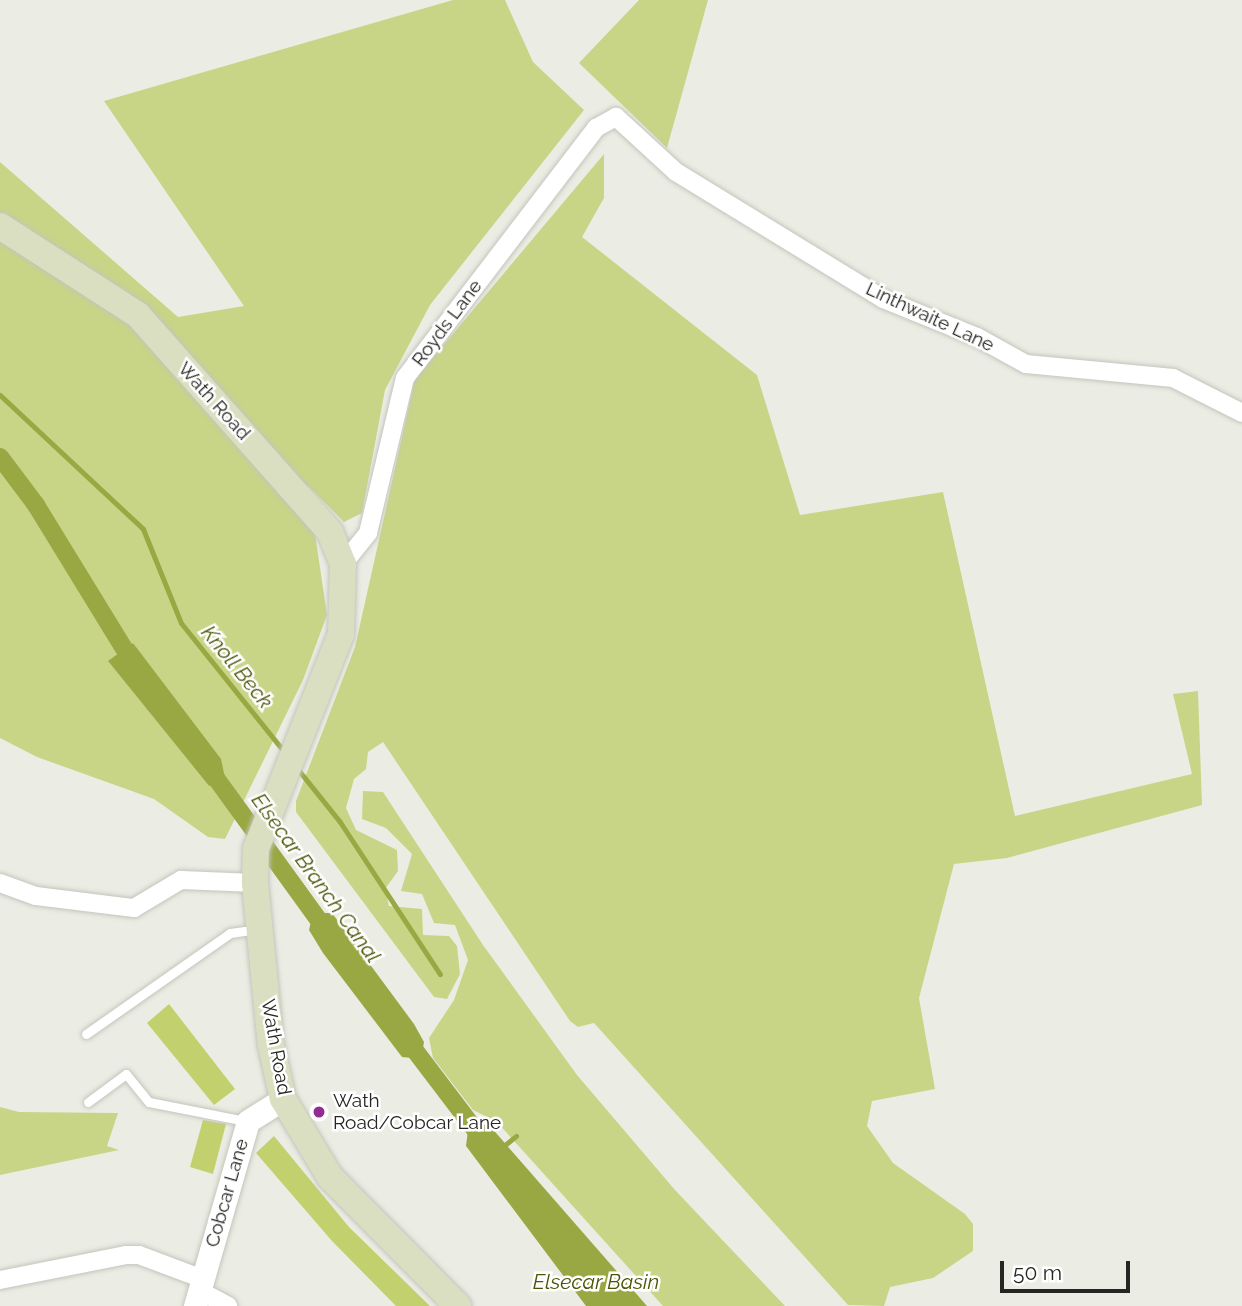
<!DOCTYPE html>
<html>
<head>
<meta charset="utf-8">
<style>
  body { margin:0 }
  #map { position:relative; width:1242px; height:1306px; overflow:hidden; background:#ebede4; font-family:Raleway,sans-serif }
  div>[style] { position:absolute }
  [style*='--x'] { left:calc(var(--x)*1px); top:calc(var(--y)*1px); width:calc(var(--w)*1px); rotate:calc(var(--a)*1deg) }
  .green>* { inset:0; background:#c8d587 }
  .water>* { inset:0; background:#9aa843 }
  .stream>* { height:5px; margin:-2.5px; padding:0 2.5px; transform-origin:2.5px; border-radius:2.5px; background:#9aa843 }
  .canal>* { height:18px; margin:-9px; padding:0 9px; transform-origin:9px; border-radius:9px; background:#9aa843 }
  .building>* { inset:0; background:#c2d16d }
  .roads { filter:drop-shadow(0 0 2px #c3c5bc) drop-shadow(0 0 2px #c3c5bc) }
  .service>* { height:9px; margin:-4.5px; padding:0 4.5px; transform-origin:4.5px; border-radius:4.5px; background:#fff }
  .minor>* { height:18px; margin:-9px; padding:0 9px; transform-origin:9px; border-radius:9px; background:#fff }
  .tertiary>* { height:23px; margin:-11.5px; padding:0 11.5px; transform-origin:11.5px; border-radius:11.5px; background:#fff }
  .secondary>* { height:26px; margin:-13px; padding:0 13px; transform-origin:13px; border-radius:13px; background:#dbdfc1 }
  .dots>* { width:19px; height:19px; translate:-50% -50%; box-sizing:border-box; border:4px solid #fff; border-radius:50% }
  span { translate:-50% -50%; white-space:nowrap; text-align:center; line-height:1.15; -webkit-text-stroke:5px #fff; paint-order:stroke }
  .street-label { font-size:19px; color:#252522 }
  .poi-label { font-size:19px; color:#252522 }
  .left { translate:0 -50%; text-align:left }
  .water-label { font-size:21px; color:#4c5407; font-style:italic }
  .scale { position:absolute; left:1000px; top:1261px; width:130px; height:32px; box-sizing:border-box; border:4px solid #252522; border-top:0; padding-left:9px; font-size:21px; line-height:24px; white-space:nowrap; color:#252522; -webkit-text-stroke:5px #fff; paint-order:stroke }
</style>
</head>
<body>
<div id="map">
  <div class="green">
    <div style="clip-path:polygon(evenodd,453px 0,505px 0,533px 62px,584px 110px,430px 305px,385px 390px,362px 513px,344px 522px,308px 486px,327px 615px,303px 680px,225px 839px,208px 837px,154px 799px,37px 757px,0 738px,0 162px,178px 317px,244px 306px,104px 101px,453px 0,133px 643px,225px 778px,209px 786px,109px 662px,133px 643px)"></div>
    <div style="clip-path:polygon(639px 0,708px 0,667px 148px,579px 63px)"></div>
    <div style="clip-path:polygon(604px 154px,604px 198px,582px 237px,757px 375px,800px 515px,943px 492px,1015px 816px,1192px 774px,1173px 694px,1198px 691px,1202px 805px,1007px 858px,954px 864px,919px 998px,935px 1089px,872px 1101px,867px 1126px,893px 1163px,965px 1214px,973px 1224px,973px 1251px,933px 1278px,890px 1287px,884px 1306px,848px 1305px,594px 1023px,578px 1027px,570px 1021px,383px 742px,368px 752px,366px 769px,354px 779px,346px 808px,356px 830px,397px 850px,398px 871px,385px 889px,389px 906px,422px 909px,423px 935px,449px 936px,457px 946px,460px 974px,447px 999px,434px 997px,296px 812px,296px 801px,355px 647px,415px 379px)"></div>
    <div style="clip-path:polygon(363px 791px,383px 792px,483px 945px,577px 1075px,675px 1190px,785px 1306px,663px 1306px,497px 1122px,473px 1110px,433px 1058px,429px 1038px,454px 1000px,468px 960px,455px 925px,434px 923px,422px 894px,401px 891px,412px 854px,386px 828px,362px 819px)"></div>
    <div style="clip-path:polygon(0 1107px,19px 1112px,118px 1113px,107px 1146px,119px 1150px,0 1175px)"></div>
  </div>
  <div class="water">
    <div style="clip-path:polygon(133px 643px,221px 759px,225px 778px,209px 786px,108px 661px)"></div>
    <div style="clip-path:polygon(313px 913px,332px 913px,414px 1024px,424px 1042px,421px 1059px,402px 1057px,323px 953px,309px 930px)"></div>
    <div style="clip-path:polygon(469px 1123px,490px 1126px,647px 1306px,586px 1306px,466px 1146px)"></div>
  </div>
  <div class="stream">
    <div style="--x:0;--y:395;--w:196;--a:43.1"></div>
    <div style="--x:143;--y:529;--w:101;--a:68"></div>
    <div style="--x:181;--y:623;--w:168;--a:51.3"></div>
    <div style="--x:296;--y:767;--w:70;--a:51.3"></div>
    <div style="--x:340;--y:822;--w:182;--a:56.7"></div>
    <div style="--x:506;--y:1144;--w:13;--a:-39"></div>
  </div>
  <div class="canal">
    <div style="--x:0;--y:457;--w:60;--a:53.1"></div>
    <div style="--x:36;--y:505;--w:193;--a:58.5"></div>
    <div style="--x:205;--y:763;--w:206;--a:54.1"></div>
    <div style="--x:407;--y:1040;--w:126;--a:52.8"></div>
  </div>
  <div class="building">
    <div style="clip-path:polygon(169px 1004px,235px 1089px,214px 1105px,147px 1023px)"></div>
    <div style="clip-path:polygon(203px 1120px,226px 1124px,213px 1174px,190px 1167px)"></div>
    <div style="clip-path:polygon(274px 1136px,349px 1227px,430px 1306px,396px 1306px,332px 1241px,256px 1153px)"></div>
  </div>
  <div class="roads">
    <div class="service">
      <div style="--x:86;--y:1034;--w:176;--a:-35"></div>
      <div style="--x:230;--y:933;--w:28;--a:-8"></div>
      <div style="--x:88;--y:1102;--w:47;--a:-36.4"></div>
      <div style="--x:126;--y:1074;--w:36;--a:51"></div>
      <div style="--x:149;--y:1102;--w:99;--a:11.1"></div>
    </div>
    <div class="minor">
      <div style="--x:343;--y:564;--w:40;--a:-51"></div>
      <div style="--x:368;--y:533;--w:159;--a:-76.6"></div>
      <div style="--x:405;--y:378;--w:315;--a:-52.6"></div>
      <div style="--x:596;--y:128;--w:23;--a:-29"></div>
      <div style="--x:616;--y:117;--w:81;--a:42.5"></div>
      <div style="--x:676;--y:172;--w:243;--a:31.5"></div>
      <div style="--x:883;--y:299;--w:101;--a:22"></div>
      <div style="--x:977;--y:337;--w:56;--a:28.9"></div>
      <div style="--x:1026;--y:364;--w:148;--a:5.4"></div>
      <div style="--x:1173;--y:378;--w:77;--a:26.9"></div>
      <div style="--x:0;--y:883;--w:38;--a:20"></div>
      <div style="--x:36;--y:896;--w:99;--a:7"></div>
      <div style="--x:134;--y:908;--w:55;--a:-30.8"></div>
      <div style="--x:181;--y:880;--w:74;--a:2.3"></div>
      <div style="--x:0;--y:1280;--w:128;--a:-11.2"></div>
      <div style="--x:126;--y:1255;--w:13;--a:0"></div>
      <div style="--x:139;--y:1255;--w:68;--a:20.6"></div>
      <div style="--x:200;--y:1291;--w:32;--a:28"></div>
    </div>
    <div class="tertiary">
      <div style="--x:195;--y:1306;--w:192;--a:-74"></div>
      <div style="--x:248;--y:1121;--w:41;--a:-32.2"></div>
    </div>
    <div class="secondary">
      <div style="--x:0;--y:226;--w:164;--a:32.8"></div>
      <div style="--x:138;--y:315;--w:290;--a:48.5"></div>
      <div style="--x:330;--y:532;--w:35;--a:68"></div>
      <div style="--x:343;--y:564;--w:70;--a:91.6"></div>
      <div style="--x:341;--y:634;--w:231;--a:111.6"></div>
      <div style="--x:256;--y:849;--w:34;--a:92"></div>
      <div style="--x:255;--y:883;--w:163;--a:84.4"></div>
      <div style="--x:271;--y:1045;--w:55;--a:77.5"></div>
      <div style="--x:283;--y:1099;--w:91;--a:58.9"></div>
      <div style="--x:330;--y:1177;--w:182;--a:45.2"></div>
    </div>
  </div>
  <div class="dots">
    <div style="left:319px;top:1112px;background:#902c93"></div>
  </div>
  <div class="street-label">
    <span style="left:930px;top:317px;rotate:25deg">Linthwaite Lane</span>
    <span style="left:447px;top:323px;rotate:-53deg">Royds Lane</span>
    <span style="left:214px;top:401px;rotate:48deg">Wath Road</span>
    <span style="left:276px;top:1047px;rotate:80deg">Wath Road</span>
    <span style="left:227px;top:1193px;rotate:-74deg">Cobcar Lane</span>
  </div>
  <div class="poi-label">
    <span class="left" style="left:333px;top:1112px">Wath<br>Road/Cobcar Lane</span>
  </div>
  <div class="water-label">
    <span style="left:237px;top:667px;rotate:51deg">Knoll Beck</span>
    <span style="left:316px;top:878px;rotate:54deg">Elsecar Branch Canal</span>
    <span style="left:596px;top:1282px">Elsecar Basin</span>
  </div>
  <div class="scale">50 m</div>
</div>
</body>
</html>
